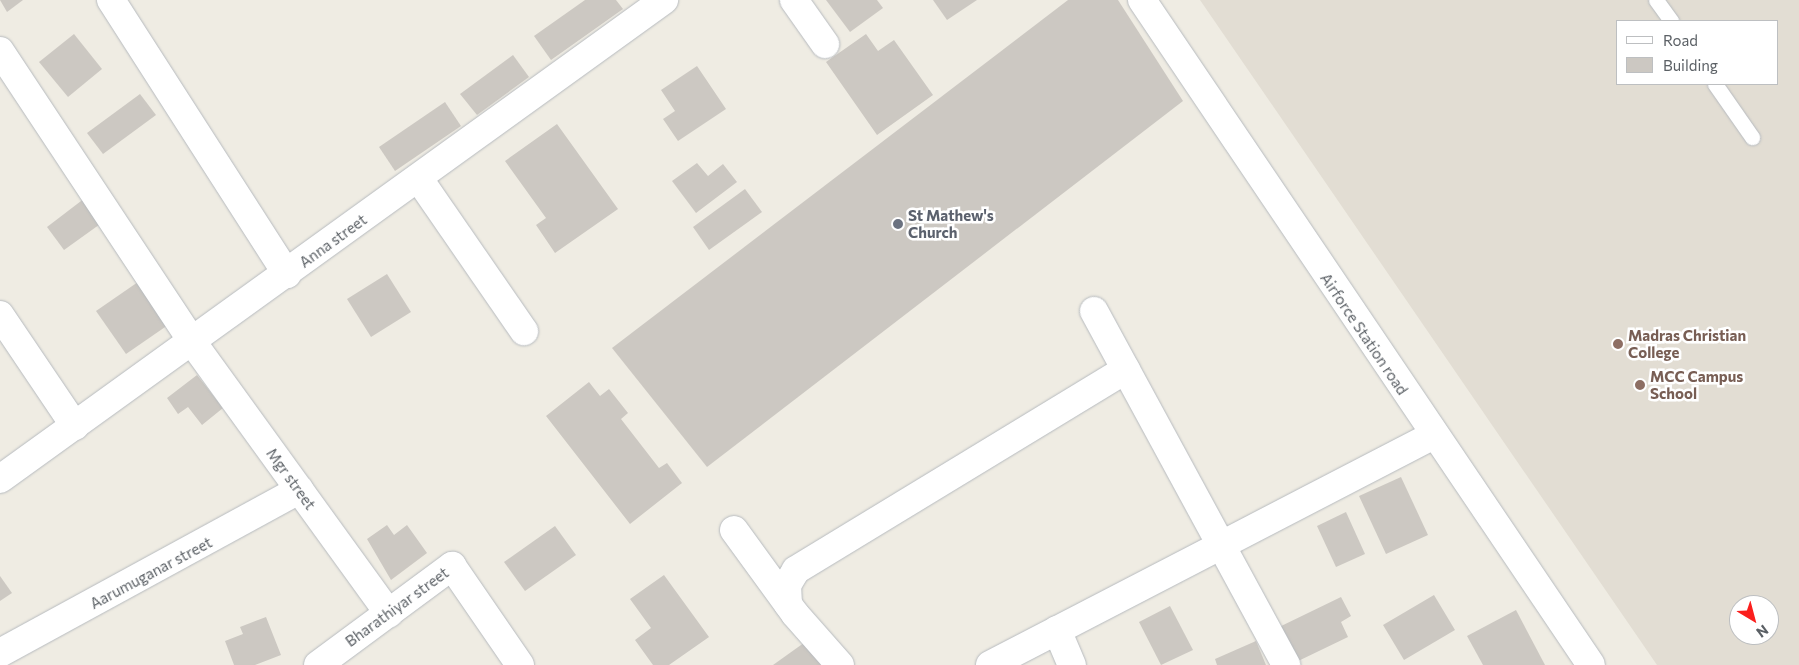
<!DOCTYPE html>
<html>
<head>
<meta charset="utf-8">
<style>
  body { margin:0 }
  #map { position:relative; width:1799px; height:665px; overflow:hidden; background:#efece3; font-family:Commissioner,sans-serif }
  div>[style] { position:absolute }
  [style*='--x'] { left:calc(var(--x)*1px); top:calc(var(--y)*1px); width:calc(var(--w)*1px); rotate:calc(var(--a)*1deg) }
  .education>* { inset:0; background:#e2ddd3 }
  .building>* { inset:0; background:#ccc8c2 }
  .roads { filter:drop-shadow(0 0 1px #b6babe) drop-shadow(0 0 1px #b6babe) }
  .lane>* { height:15px; margin:-7.5px; padding:0 7.5px; transform-origin:7.5px; border-radius:7.5px; background:#fff }
  .street>* { height:28px; margin:-14px; padding:0 14px; transform-origin:14px; border-radius:14px; background:#fff }
  .secondary>* { height:28px; margin:-14px; padding:0 14px; transform-origin:14px; border-radius:14px; background:#fff }
  .dots>* { width:14px; height:14px; translate:-50% -50%; box-sizing:border-box; border:2px solid #fff; border-radius:50% }
  span { translate:-50% -50%; white-space:nowrap; text-align:center; line-height:1.15; -webkit-text-stroke:5px #fff; paint-order:stroke }
  .worship-label { font-size:15px; color:#5b616d; font-weight:700 }
  .left { translate:0 -50%; text-align:left }
  .street-label { font-size:15px; color:#5b6065 }
  .education-label { font-size:15px; color:#785e54; font-weight:700 }
  .legend { position:absolute; left:1616px; top:20px; width:162px; height:65px; box-sizing:border-box; background:#fff; border:1px solid #bdbfc1; margin:0; padding:6px 9px; list-style:none; font-size:15px; color:#5b6065 }
  .legend li { display:flex; align-items:center; gap:10px; height:25px }
  .legend b { width:25px; border:1px solid #bdbfc1 }
  .north { position:absolute; left:1729px; top:595px; width:50px; height:50px; box-sizing:border-box; background:#fff; border:1px solid #bdbfc1; border-radius:50%; rotate:143deg; font-size:14px; font-weight:700; line-height:20px; text-align:center; color:#5b6065 }
  .north::after { content:''; display:block; margin:auto; width:18px; height:22px; background:#fb1f1d; clip-path:polygon(50% 0,100% 100%,50% 72%,0 100%) }
</style>
</head>
<body>
<div id="map">
  <div class="education">
    <div style="clip-path:polygon(evenodd,1200px 0,1799px 0,1799px 665px,1657px 665px,1200px 0,1618px 21px,1778px 21px,1778px 84px,1618px 84px,1618px 21px,1200px 0,1739px 605px,1769px 605px,1769px 635px,1739px 635px,1739px 605px)"></div>
  </div>
  <div class="building">
    <div style="clip-path:polygon(0 0,23px 0,7px 12px)"></div>
    <div style="clip-path:polygon(585px 0,616px 0,623px 9px,551px 60px,534px 36px)"></div>
    <div style="clip-path:polygon(826px 0,877px 0,883px 8px,850px 32px)"></div>
    <div style="clip-path:polygon(933px 0,977px 0,947px 20px)"></div>
    <div style="clip-path:polygon(1068px 0,1118px 0,1183px 101px,707px 467px,612px 348px)"></div>
    <div style="clip-path:polygon(74px 34px,102px 69px,68px 97px,39px 62px)"></div>
    <div style="clip-path:polygon(866px 34px,878px 51px,894px 40px,933px 95px,877px 135px,826px 62px)"></div>
    <div style="clip-path:polygon(513px 55px,529px 77px,477px 115px,460px 94px)"></div>
    <div style="clip-path:polygon(697px 66px,726px 109px,678px 141px,663px 119px,675px 111px,661px 90px)"></div>
    <div style="clip-path:polygon(140px 94px,156px 115px,103px 154px,87px 133px)"></div>
    <div style="clip-path:polygon(445px 102px,461px 126px,395px 171px,379px 147px)"></div>
    <div style="clip-path:polygon(557px 124px,618px 209px,555px 253px,536px 225px,546px 218px,505px 161px)"></div>
    <div style="clip-path:polygon(697px 163px,708px 176px,723px 164px,737px 182px,696px 213px,672px 181px)"></div>
    <div style="clip-path:polygon(745px 189px,762px 212px,709px 250px,693px 227px)"></div>
    <div style="clip-path:polygon(85px 198px,103px 222px,64px 250px,47px 227px)"></div>
    <div style="clip-path:polygon(387px 274px,411px 312px,371px 337px,347px 299px)"></div>
    <div style="clip-path:polygon(138px 282px,168px 325px,126px 354px,96px 311px)"></div>
    <div style="clip-path:polygon(197px 375px,223px 408px,202px 425px,188px 407px,178px 414px,167px 398px)"></div>
    <div style="clip-path:polygon(589px 382px,600px 396px,609px 389px,628px 413px,621px 419px,659px 468px,667px 463px,682px 483px,630px 524px,546px 416px)"></div>
    <div style="clip-path:polygon(1401px 477px,1428px 535px,1386px 554px,1359px 496px)"></div>
    <div style="clip-path:polygon(1346px 512px,1365px 554px,1336px 567px,1317px 526px)"></div>
    <div style="clip-path:polygon(387px 525px,394px 535px,407px 525px,427px 553px,391px 580px,367px 539px)"></div>
    <div style="clip-path:polygon(555px 526px,576px 555px,525px 591px,504px 562px)"></div>
    <div style="clip-path:polygon(664px 575px,709px 637px,669px 665px,653px 665px,635px 640px,651px 628px,630px 599px)"></div>
    <div style="clip-path:polygon(0 576px,12px 593px,0 601px)"></div>
    <div style="clip-path:polygon(1434px 595px,1455px 630px,1404px 660px,1383px 625px)"></div>
    <div style="clip-path:polygon(1341px 597px,1351px 616px,1341px 622px,1348px 637px,1292px 664px,1275px 629px)"></div>
    <div style="clip-path:polygon(1170px 606px,1193px 650px,1161px 665px,1139px 622px)"></div>
    <div style="clip-path:polygon(1516px 610px,1545px 665px,1483px 665px,1467px 636px)"></div>
    <div style="clip-path:polygon(266px 617px,281px 655px,255px 665px,234px 665px,225px 641px,243px 634px,240px 627px)"></div>
    <div style="clip-path:polygon(808px 640px,825px 665px,773px 665px)"></div>
    <div style="clip-path:polygon(1256px 641px,1266px 665px,1217px 665px,1215px 659px)"></div>
  </div>
  <div class="roads">
    <div class="lane">
      <div style="--x:1656;--y:0;--w:26;--a:54"></div>
      <div style="--x:1715;--y:84;--w:65;--a:55.1"></div>
    </div>
    <div class="street">
      <div style="--x:111;--y:0;--w:326;--a:57.3"></div>
      <div style="--x:794;--y:0;--w:54;--a:54.8"></div>
      <div style="--x:0;--y:51;--w:350;--a:56.5"></div>
      <div style="--x:193;--y:343;--w:334;--a:54.1"></div>
      <div style="--x:419;--y:179;--w:185;--a:55.4"></div>
      <div style="--x:1094;--y:311;--w:403;--a:61.5"></div>
      <div style="--x:0;--y:315;--w:134;--a:56"></div>
      <div style="--x:0;--y:479;--w:819;--a:-35.81"></div>
      <div style="--x:734;--y:530;--w:104;--a:54"></div>
      <div style="--x:795;--y:614;--w:68;--a:48.6"></div>
      <div style="--x:788;--y:604;--w:19;--a:-93"></div>
      <div style="--x:787;--y:585;--w:17;--a:-59"></div>
      <div style="--x:796;--y:570;--w:386;--a:-31.3"></div>
      <div style="--x:1057;--y:630;--w:38;--a:67"></div>
      <div style="--x:0;--y:653;--w:341;--a:-28.6"></div>
      <div style="--x:318;--y:665;--w:167;--a:-36.5"></div>
      <div style="--x:452;--y:566;--w:120;--a:55.5"></div>
      <div style="--x:990;--y:665;--w:498;--a:-27.4"></div>
    </div>
    <div class="secondary">
      <div style="--x:1142;--y:0;--w:802;--a:55.97"></div>
    </div>
  </div>
  <div class="dots">
    <div style="left:898px;top:224px;background:#6b7280"></div>
    <div style="left:1618px;top:344px;background:#8d6e63"></div>
    <div style="left:1640px;top:385px;background:#8d6e63"></div>
  </div>
  <div class="worship-label">
    <span class="left" style="left:908px;top:224px">St Mathew's<br>Church</span>
  </div>
  <div class="street-label">
    <span style="left:333px;top:241px;rotate:-36deg">Anna street</span>
    <span style="left:1364px;top:334px;rotate:56deg">Airforce Station road</span>
    <span style="left:291px;top:479px;rotate:54deg">Mgr street</span>
    <span style="left:151px;top:573px;rotate:-28deg">Aarumuganar street</span>
    <span style="left:397px;top:607px;rotate:-36deg">Bharathiyar street</span>
  </div>
  <div class="education-label">
    <span class="left" style="left:1628px;top:344px">Madras Christian<br>College</span>
    <span class="left" style="left:1650px;top:385px">MCC Campus<br>School</span>
  </div>
  <ul class="legend">
  <li><b style="height:6px;background:#fff"></b>Road</li>
  <li><b style="height:14px;background:#ccc8c2"></b>Building</li>
  </ul>
  <div class="north">N</div>
</div>
</body>
</html>
